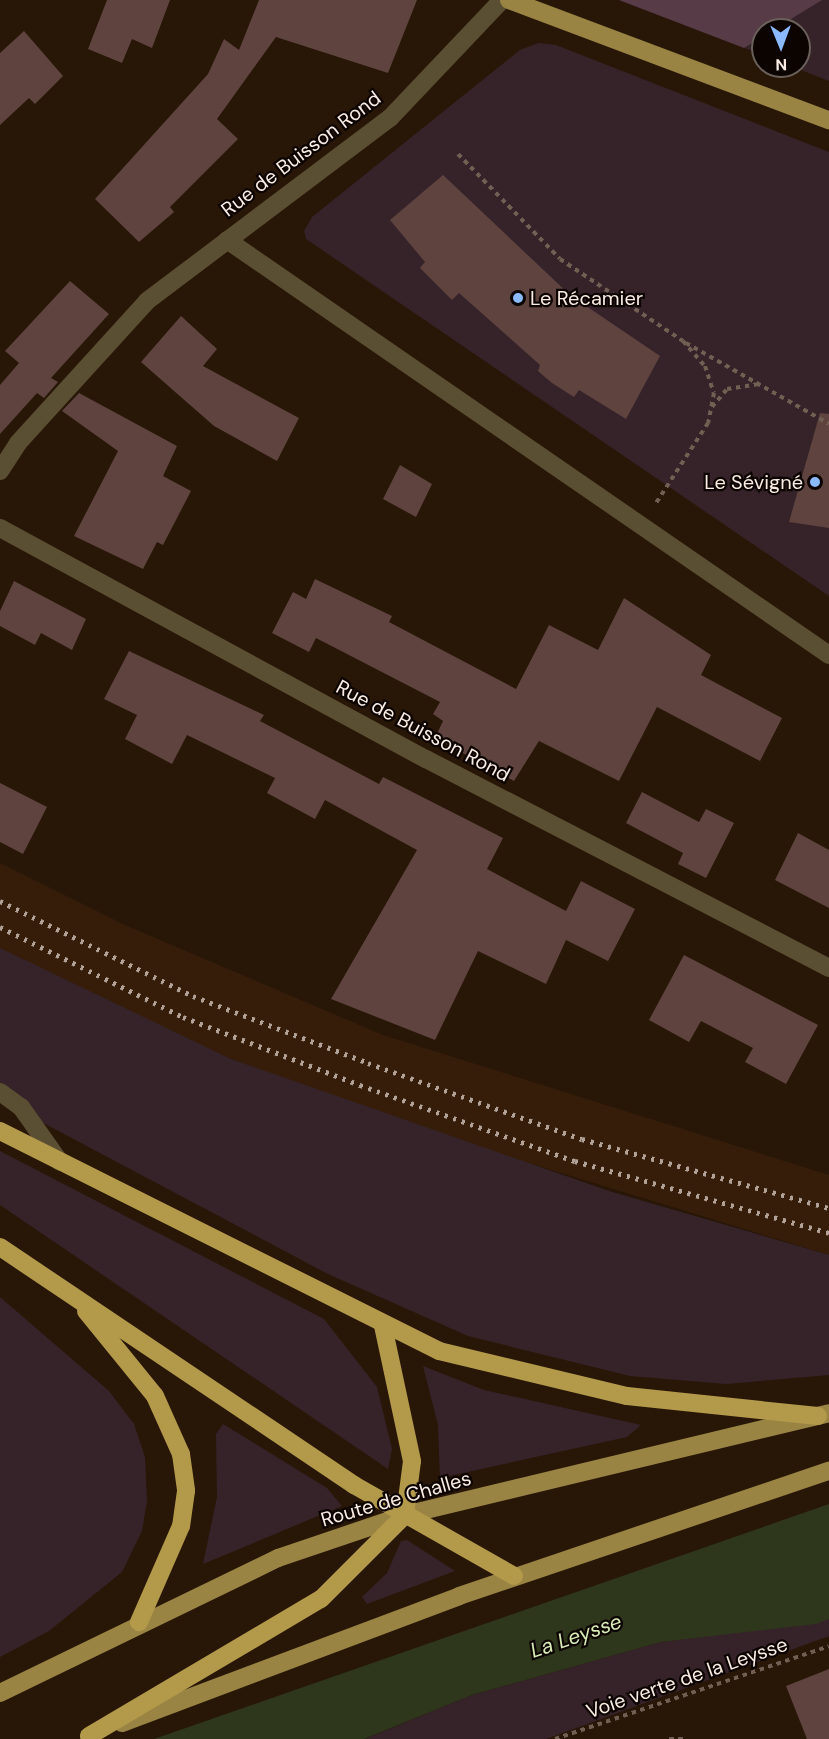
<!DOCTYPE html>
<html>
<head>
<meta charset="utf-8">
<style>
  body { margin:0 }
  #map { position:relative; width:829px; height:1739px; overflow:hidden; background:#281607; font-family:"DM Sans",sans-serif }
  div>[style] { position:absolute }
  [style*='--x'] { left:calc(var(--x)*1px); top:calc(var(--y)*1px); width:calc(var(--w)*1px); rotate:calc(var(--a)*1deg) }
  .built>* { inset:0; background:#351d09 }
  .green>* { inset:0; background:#36232a }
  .forest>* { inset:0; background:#573b46 }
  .water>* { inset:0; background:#2e361c }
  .building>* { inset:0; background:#5e433f }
  .path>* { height:4px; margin-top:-2px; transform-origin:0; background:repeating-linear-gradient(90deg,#705f52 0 4.5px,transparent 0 9px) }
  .minor>* { height:18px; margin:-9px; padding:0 9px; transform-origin:9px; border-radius:9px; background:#5a4f32 }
  .major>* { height:18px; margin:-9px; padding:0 9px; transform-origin:9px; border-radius:9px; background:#998444 }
  .highway>* { height:18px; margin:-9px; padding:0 9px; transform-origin:9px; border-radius:9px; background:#b3994a }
  .rail>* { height:4.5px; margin-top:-2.25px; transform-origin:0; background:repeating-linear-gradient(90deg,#b2a297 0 3px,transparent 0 9px) }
  .dots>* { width:16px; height:16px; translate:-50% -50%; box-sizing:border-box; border:3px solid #0b0401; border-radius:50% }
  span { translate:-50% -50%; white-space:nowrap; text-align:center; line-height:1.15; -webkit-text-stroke:4.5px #0b0401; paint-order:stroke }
  .street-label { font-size:20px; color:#faece3 }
  .poi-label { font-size:20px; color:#faece3 }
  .left { translate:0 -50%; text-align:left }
  .right { translate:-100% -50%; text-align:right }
  .water-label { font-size:21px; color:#d8ebb5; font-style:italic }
  .north { position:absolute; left:751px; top:18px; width:60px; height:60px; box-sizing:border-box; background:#0b0401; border:2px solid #6b615b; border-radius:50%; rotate:179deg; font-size:16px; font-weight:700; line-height:24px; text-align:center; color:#faece3 }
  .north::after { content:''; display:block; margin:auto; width:21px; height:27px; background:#8abafc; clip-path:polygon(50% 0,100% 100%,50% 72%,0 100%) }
</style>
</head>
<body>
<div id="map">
  <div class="built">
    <div style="clip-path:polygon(0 863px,125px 925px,383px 1035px,829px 1175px,829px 1255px,450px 1139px,231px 1059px,74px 986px,0 948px)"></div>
  </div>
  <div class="green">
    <div style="clip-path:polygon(619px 0,829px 0,829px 81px,791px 66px,799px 66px,799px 30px,763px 30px,763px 55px)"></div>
    <div style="clip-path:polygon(538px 43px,556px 45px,829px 152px,829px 596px,306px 239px,304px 231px,312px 217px,520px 50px)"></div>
    <div style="clip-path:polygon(0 948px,231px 1059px,609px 1191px,829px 1255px,829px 1375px,726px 1384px,630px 1376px,468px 1336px,328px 1274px,0 1100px)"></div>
    <div style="clip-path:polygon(0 1151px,324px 1319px,377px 1387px,392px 1449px,388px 1469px,0 1205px)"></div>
    <div style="clip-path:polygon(0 1297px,109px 1391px,134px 1424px,145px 1457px,147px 1501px,142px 1531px,122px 1572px,49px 1631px,0 1657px)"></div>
    <div style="clip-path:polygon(423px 1366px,484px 1390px,641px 1425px,627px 1437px,440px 1478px,438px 1425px)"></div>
    <div style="clip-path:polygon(223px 1424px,327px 1488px,342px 1506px,203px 1564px,217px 1497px,216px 1434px)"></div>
    <div style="clip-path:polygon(407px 1540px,455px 1571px,367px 1604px,362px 1597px,387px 1573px,401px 1541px)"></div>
    <div style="clip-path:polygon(829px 1619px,829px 1636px,546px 1739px,365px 1739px,472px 1695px,661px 1642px)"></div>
  </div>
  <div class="forest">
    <div style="clip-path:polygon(619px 0,822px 0,773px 30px,763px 30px,763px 36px,744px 48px)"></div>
  </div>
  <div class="water">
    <div style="clip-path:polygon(829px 1504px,829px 1619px,816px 1624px,661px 1642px,472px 1695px,364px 1739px,154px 1739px)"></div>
  </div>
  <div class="building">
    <div style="clip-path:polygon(107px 0,170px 0,152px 48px,132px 39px,122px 63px,88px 49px)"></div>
    <div style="clip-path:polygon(259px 0,417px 0,388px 73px,276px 37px,217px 119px,238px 139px,170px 207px,174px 212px,139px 242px,95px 199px,208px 74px,224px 39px,239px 50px)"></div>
    <div style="clip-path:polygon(24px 31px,63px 76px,35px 104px,29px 98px,0 125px,0 53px)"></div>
    <div style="clip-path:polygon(443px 175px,570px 295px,660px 356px,626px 419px,579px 390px,574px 397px,552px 383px,538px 371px,540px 365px,459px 293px,452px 300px,420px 268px,425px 262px,390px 220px)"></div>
    <div style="clip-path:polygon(70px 281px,109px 314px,51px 378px,58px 382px,44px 398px,37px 393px,0 434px,0 385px,19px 363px,5px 351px)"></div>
    <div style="clip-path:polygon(181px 316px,217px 349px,203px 366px,299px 418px,277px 461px,214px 426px,141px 362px)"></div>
    <div style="clip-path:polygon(79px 393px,177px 446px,163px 476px,191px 491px,163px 545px,157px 542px,143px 569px,74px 536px,118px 451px,62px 411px)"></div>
    <div style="clip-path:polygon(820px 413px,829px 414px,829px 528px,789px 522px)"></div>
    <div style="clip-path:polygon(400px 465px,432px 484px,416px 517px,383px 499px)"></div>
    <div style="clip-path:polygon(315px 579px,392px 616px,389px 622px,516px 689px,549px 625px,598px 650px,624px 598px,711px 655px,701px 675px,782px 718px,760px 761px,657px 707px,619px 781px,539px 741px,514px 781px,435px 738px,443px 721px,433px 714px,440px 702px,316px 638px,309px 652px,272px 633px,293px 592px,306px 599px)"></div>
    <div style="clip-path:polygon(14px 581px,86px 619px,72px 650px,41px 633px,35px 645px,0 626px,0 611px)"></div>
    <div style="clip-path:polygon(129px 651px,264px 715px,260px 721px,379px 784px,383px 777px,503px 838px,487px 869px,566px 911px,581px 881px,635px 909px,608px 961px,566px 940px,546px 984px,478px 951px,435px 1040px,331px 999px,417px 850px,325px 800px,315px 819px,267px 793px,275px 778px,187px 735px,172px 764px,125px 739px,137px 715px,104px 699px)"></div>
    <div style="clip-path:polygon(0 783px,47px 807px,23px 854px,0 842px)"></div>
    <div style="clip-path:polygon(642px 792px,699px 822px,706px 809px,734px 823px,706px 878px,678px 864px,683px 853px,626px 823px)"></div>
    <div style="clip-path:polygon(798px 833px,829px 850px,829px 908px,775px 880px)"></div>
    <div style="clip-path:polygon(684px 955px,818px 1025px,786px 1084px,745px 1062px,753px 1048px,701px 1021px,689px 1042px,649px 1020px)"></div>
    <div style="clip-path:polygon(829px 1669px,829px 1739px,807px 1739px,786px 1686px)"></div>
  </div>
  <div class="path">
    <div style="--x:458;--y:154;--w:146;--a:45.8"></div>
    <div style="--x:560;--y:259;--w:148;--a:33.7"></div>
    <div style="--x:683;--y:341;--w:33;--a:49"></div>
    <div style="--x:705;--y:366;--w:28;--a:72"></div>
    <div style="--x:714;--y:393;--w:31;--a:101"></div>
    <div style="--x:708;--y:423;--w:95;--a:123"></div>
    <div style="--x:686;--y:343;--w:164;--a:29.5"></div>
    <div style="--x:712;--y:407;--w:23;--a:-50"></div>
    <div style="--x:727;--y:389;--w:31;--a:-9"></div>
    <div style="--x:555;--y:1739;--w:289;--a:-18.7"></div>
    <div style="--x:669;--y:1739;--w:14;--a:0"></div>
  </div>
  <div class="minor">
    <div style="--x:227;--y:240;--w:731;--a:34.58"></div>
    <div style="--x:0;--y:471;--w:33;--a:-57"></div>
    <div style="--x:18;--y:443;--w:192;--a:-47.7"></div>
    <div style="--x:147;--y:301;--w:304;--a:-37"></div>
    <div style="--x:390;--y:118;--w:163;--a:-46.5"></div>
    <div style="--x:0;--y:528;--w:485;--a:28.5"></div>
    <div style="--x:426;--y:759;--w:454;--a:27.4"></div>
    <div style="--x:0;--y:1092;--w:26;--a:36"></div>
    <div style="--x:21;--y:1107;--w:67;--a:54.7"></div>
  </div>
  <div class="major">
    <div style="--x:509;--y:0;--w:342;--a:20.6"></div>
    <div style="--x:0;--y:1693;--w:309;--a:-25.9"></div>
    <div style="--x:278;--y:1558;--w:134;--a:-18.7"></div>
    <div style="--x:405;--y:1515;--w:436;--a:-13.5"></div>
    <div style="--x:122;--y:1723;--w:360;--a:-20.6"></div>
    <div style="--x:459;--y:1596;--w:391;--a:-18.7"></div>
  </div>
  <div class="highway">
    <div style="--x:0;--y:1131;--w:491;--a:26.6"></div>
    <div style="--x:439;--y:1351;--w:193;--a:13.5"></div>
    <div style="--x:627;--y:1396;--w:192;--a:6"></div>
    <div style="--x:0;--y:1247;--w:427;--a:33.9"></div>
    <div style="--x:354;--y:1485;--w:184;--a:29.6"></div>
    <div style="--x:86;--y:1311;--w:109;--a:50.9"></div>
    <div style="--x:155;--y:1396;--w:64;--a:65.9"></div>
    <div style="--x:181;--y:1454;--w:37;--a:82"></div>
    <div style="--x:186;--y:1491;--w:35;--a:98"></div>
    <div style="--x:181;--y:1526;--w:105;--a:113.6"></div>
    <div style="--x:89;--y:1736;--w:269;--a:-30.6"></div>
    <div style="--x:321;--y:1599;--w:119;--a:-45"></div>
    <div style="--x:405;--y:1515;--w:54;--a:-82.6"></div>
    <div style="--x:412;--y:1461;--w:138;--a:-102.1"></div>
  </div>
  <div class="rail">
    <div style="--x:0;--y:901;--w:215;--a:26.2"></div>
    <div style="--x:193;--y:996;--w:187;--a:20.9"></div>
    <div style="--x:368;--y:1063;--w:227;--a:19.6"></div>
    <div style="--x:582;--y:1139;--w:256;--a:15.6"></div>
    <div style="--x:0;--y:927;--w:204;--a:26.2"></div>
    <div style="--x:183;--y:1017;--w:190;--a:21"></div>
    <div style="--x:360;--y:1085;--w:228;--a:19.5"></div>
    <div style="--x:575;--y:1161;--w:264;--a:15.8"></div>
  </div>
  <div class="dots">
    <div style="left:518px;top:298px;background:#8abafc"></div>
    <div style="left:815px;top:482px;background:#8abafc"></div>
  </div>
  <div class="street-label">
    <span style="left:301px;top:154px;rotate:-37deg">Rue de Buisson Rond</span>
    <span style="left:423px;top:731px;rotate:28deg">Rue de Buisson Rond</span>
    <span style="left:396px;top:1499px;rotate:-16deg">Route de Challes</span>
    <span style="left:687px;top:1678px;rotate:-19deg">Voie verte de la Leysse</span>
  </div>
  <div class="poi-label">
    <span class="left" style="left:530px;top:298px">Le Récamier</span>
    <span class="right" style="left:803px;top:482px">Le Sévigné</span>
  </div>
  <div class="water-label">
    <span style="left:576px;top:1636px;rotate:-19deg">La Leysse</span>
  </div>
  <div class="north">N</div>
</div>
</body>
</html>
